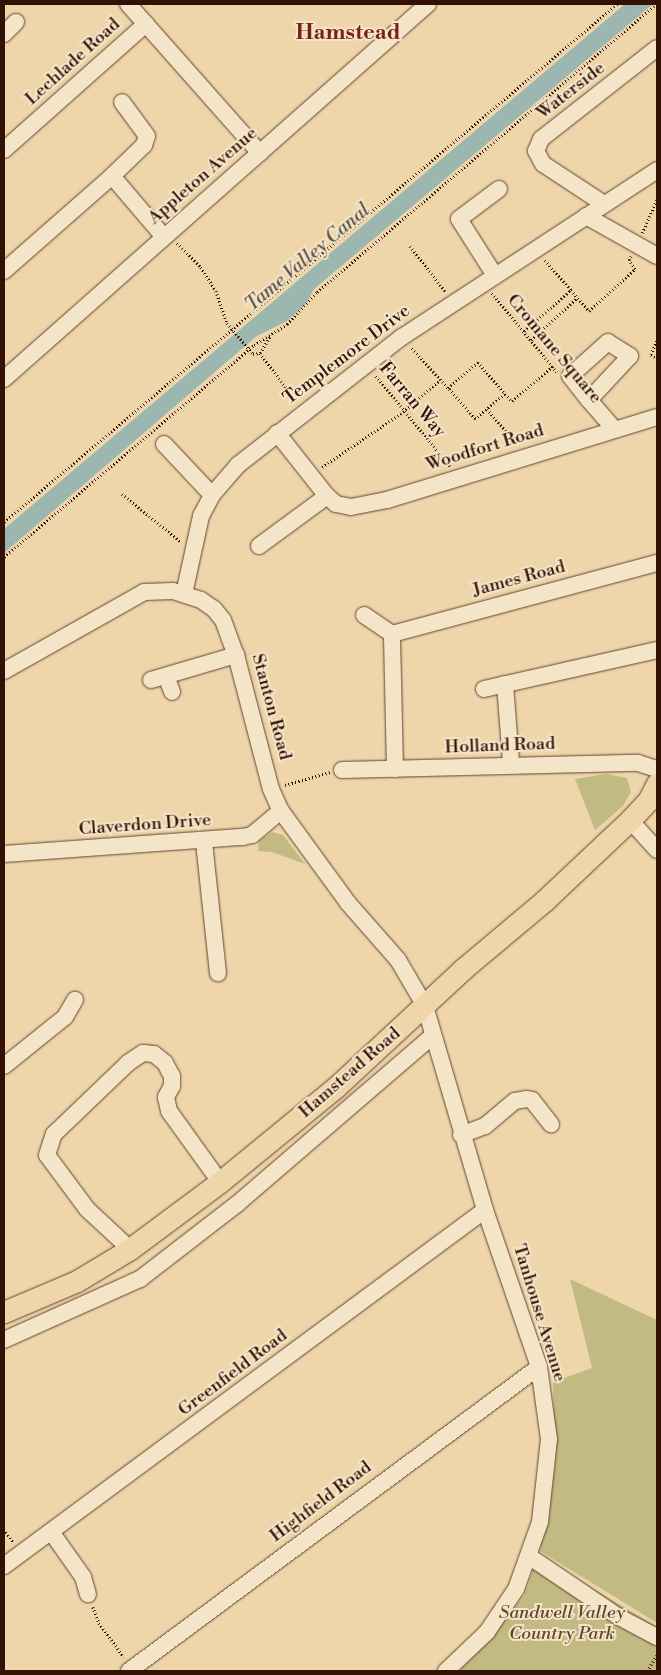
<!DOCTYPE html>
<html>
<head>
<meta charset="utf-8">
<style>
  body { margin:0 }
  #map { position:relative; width:661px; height:1675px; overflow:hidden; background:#eed6aa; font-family:"Libre Bodoni",serif }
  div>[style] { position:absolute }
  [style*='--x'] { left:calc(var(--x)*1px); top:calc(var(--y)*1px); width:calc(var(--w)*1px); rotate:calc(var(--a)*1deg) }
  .green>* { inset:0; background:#c1bb83 }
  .water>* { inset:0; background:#9bb7b0 }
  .path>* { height:2.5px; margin-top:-1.25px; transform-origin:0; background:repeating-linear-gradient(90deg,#331205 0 1px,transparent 0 3.5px) }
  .roads { filter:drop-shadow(0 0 1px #62432e) drop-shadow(0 0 1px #62432e) }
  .minor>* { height:16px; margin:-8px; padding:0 8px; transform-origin:8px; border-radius:8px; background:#f4e4c8 }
  .major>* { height:21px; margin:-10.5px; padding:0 10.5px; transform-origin:10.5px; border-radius:10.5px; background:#eed6aa }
  .path-bridge>* { height:2.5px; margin-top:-1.25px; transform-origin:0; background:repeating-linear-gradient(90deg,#331205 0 1px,transparent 0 3.5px) }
  span { translate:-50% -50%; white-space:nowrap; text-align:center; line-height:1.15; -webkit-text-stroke:4px #f4e4c8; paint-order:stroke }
  .street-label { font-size:18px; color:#331205 }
  .park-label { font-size:18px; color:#5e452b; font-style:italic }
  .water-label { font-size:19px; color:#574c41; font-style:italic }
  .district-label { font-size:22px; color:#7a1f14; font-weight:700 }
  .frame { position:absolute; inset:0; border:5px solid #331205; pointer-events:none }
</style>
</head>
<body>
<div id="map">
  <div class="green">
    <div style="clip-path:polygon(606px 774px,627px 778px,631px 792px,623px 806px,595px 830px,575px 779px)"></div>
    <div style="clip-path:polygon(272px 832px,283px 835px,305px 864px,272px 852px,258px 851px,259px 841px)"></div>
    <div style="clip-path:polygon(570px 1279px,657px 1320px,657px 1623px,540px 1551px,555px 1466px,553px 1382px,592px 1368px)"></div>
    <div style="clip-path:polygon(538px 1556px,657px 1627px,657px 1671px,459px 1671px,524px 1596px)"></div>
  </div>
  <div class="water">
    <div style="clip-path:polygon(625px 4px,653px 4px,314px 289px,306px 304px,287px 321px,257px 336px,4px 553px,4px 529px)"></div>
  </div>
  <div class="path">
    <div style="--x:642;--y:233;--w:37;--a:-66"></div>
    <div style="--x:177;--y:243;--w:34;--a:45"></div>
    <div style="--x:201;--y:267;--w:28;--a:58"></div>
    <div style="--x:216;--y:291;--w:34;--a:71"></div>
    <div style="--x:410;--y:246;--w:58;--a:52"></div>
    <div style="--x:545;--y:260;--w:40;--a:49"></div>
    <div style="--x:492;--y:293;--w:102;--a:50.6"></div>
    <div style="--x:524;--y:331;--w:62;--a:-41.1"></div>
    <div style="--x:571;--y:290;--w:28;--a:49"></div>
    <div style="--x:589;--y:311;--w:62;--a:-42.4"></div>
    <div style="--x:635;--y:269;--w:11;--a:-124"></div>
    <div style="--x:629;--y:260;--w:4;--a:-63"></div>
    <div style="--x:531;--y:340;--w:62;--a:-42.4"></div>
    <div style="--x:657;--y:341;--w:15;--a:113"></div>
    <div style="--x:651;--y:355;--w:7;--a:27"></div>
    <div style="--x:412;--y:348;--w:54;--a:48"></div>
    <div style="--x:260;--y:353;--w:21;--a:-59"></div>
    <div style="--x:253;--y:354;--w:7;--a:-8"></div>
    <div style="--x:260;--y:353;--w:61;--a:52.9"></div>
    <div style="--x:376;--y:376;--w:117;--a:50.6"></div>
    <div style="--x:505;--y:394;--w:39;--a:140"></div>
    <div style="--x:475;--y:419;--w:41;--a:-131.1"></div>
    <div style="--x:448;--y:388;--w:40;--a:-41"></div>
    <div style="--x:478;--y:362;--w:42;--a:49.8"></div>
    <div style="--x:505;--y:394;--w:10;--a:45"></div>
    <div style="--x:512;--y:401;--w:54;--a:-40.5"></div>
    <div style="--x:487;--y:409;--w:49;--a:49.1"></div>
    <div style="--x:322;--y:467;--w:98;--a:-34.2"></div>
    <div style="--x:403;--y:412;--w:49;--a:-40.9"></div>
    <div style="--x:122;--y:494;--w:75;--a:39"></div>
    <div style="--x:4;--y:522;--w:803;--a:-40.2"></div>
    <div style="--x:4;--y:557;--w:328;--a:-40.3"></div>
    <div style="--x:254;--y:345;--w:39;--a:-32"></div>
    <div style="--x:287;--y:324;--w:44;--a:-46.8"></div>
    <div style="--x:317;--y:292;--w:446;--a:-40.3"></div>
    <div style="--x:285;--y:785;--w:47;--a:-16.1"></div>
    <div style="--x:4;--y:1529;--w:16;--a:55"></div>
    <div style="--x:93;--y:1607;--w:17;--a:69"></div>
    <div style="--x:99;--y:1623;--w:42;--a:53.7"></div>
    <div style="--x:647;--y:1671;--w:19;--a:-58"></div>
  </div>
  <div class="roads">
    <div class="minor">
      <div style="--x:128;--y:4;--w:199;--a:48.5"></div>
      <div style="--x:4;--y:34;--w:17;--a:-45"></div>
      <div style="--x:4;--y:150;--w:190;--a:-41.6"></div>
      <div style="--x:112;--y:176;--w:45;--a:-44.1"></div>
      <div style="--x:144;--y:145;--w:9;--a:-72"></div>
      <div style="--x:147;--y:136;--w:42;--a:-126.3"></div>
      <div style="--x:604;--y:204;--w:73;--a:-146.7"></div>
      <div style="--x:543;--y:164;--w:15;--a:-118"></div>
      <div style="--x:536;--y:151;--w:13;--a:-67"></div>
      <div style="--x:541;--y:139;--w:147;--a:-38.1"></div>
      <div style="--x:586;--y:216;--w:81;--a:29.4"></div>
      <div style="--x:4;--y:271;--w:144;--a:-41.3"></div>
      <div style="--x:112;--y:176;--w:79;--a:49.6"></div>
      <div style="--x:494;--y:274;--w:65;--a:-122.5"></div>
      <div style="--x:459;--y:219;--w:50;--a:-36.9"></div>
      <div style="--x:4;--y:379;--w:566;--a:-41.49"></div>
      <div style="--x:589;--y:400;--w:60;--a:-47"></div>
      <div style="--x:630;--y:356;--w:26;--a:-148"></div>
      <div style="--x:608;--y:342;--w:51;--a:138.2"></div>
      <div style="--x:570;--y:376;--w:31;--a:52"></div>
      <div style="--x:589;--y:400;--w:37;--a:49"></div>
      <div style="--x:277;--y:433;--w:80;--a:51.6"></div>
      <div style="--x:327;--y:496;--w:12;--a:42"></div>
      <div style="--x:336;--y:504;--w:15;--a:11"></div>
      <div style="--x:351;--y:507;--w:37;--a:-11"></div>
      <div style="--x:387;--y:500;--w:282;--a:-17.1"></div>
      <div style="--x:164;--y:444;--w:70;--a:46.7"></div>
      <div style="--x:259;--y:546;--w:84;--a:-36.3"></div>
      <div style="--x:184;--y:594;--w:80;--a:-77.7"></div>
      <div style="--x:201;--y:516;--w:24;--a:-62"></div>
      <div style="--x:212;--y:495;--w:40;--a:-49"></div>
      <div style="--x:238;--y:465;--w:208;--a:-38"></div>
      <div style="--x:402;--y:337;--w:305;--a:-33.2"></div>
      <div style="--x:364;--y:615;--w:34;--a:34"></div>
      <div style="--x:4;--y:671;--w:161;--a:-29.4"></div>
      <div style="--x:144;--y:592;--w:29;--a:-2"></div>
      <div style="--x:173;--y:591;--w:29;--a:18"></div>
      <div style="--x:201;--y:600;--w:16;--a:35"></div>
      <div style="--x:214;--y:609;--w:14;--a:51"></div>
      <div style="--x:223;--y:620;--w:37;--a:70"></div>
      <div style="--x:236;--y:655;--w:138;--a:75.4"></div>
      <div style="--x:271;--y:789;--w:24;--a:66"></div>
      <div style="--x:281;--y:811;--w:114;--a:53.9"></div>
      <div style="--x:348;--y:903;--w:76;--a:48.7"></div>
      <div style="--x:398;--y:960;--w:53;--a:59.6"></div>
      <div style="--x:425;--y:1006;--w:213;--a:73.6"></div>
      <div style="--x:485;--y:1210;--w:166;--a:71"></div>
      <div style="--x:539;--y:1367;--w:73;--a:82.1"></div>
      <div style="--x:549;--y:1439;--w:83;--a:96.2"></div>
      <div style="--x:540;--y:1522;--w:71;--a:109.7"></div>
      <div style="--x:516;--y:1589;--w:52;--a:124"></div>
      <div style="--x:487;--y:1632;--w:57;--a:136.4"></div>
      <div style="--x:166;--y:676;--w:17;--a:69"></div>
      <div style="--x:151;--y:680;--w:89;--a:-16.4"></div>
      <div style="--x:505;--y:684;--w:78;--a:85.6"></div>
      <div style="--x:484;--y:689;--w:177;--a:-12.7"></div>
      <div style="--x:395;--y:769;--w:135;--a:-91.3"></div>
      <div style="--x:392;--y:634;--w:274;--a:-15"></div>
      <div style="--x:342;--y:770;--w:296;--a:-1.4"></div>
      <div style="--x:638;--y:763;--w:20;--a:18"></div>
      <div style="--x:630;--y:820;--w:40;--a:48"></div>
      <div style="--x:204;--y:842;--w:132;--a:83.9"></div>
      <div style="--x:4;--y:854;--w:240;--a:-4.1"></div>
      <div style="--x:243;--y:837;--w:9;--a:-13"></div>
      <div style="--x:252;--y:835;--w:38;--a:-40"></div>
      <div style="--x:4;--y:1066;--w:78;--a:-38.8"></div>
      <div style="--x:65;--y:1017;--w:20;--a:-60"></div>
      <div style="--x:461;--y:1135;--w:26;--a:-21"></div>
      <div style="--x:485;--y:1126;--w:39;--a:-40"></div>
      <div style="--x:515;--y:1101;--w:11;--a:-10"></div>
      <div style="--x:526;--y:1099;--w:6;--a:9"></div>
      <div style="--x:532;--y:1100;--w:31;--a:52"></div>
      <div style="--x:130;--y:1249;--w:59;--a:-137.1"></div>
      <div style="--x:87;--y:1209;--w:67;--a:-126.5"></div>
      <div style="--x:47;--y:1155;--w:22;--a:-72"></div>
      <div style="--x:54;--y:1134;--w:103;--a:-43.8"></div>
      <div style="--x:128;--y:1063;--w:18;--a:-34"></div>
      <div style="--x:143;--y:1053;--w:11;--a:5"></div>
      <div style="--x:154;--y:1054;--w:14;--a:39"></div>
      <div style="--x:165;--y:1063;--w:15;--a:62"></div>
      <div style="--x:172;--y:1076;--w:10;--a:90"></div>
      <div style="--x:172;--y:1086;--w:13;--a:119"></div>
      <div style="--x:166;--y:1097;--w:14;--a:78"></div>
      <div style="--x:169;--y:1111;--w:87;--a:54.3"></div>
      <div style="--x:4;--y:1340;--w:149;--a:-24.2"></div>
      <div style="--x:140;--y:1279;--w:123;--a:-37.7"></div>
      <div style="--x:237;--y:1204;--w:256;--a:-40.7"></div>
      <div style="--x:52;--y:1533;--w:54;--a:54.8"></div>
      <div style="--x:83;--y:1577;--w:18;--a:74"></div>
      <div style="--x:530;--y:1557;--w:107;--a:34"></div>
      <div style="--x:619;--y:1617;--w:43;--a:27.8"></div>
      <div style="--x:4;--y:1566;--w:598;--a:-36.51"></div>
      <div style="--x:129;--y:1671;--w:510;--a:-36.56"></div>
    </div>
    <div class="major">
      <div style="--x:4;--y:1312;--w:79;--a:-23"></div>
      <div style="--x:77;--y:1281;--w:62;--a:-31.1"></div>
      <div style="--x:130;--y:1249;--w:112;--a:-36.7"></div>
      <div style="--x:220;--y:1182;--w:149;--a:-39.3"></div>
      <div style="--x:335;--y:1088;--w:175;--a:-42.9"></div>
      <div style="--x:463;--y:969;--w:106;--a:-40"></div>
      <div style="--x:544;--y:901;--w:118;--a:-43.3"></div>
      <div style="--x:630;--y:820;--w:26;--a:-47"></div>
      <div style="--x:648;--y:801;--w:20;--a:-63"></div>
    </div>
  </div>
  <div class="path-bridge">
    <div style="--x:227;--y:323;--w:40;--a:50"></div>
  </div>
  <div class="street-label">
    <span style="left:73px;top:62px;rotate:-42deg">Lechlade Road</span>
    <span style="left:571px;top:91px;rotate:-38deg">Waterside</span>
    <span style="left:203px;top:176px;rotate:-41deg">Appleton Avenue</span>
    <span style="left:554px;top:349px;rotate:50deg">Cromane Square</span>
    <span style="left:347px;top:355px;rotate:-37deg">Templemore Drive</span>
    <span style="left:412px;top:400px;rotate:50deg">Farran Way</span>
    <span style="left:485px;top:448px;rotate:-17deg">Woodfort Road</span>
    <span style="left:519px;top:579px;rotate:-15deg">James Road</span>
    <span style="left:271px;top:707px;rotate:75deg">Stanton Road</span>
    <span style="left:500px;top:746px;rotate:-2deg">Holland Road</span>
    <span style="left:145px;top:825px;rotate:-4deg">Claverdon Drive</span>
    <span style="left:350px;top:1073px;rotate:-41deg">Hamstead Road</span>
    <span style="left:539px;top:1313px;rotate:73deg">Tanhouse Avenue</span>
    <span style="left:233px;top:1373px;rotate:-37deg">Greenfield Road</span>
    <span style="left:321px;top:1502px;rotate:-37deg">Highfield Road</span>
  </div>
  <div class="park-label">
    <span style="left:562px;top:1624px">Sandwell Valley<br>Country Park</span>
  </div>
  <div class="water-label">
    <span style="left:308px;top:258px;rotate:-40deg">Tame Valley Canal</span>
  </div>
  <div class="district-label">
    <span style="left:348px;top:33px">Hamstead</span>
  </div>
  <div class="frame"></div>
</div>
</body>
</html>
